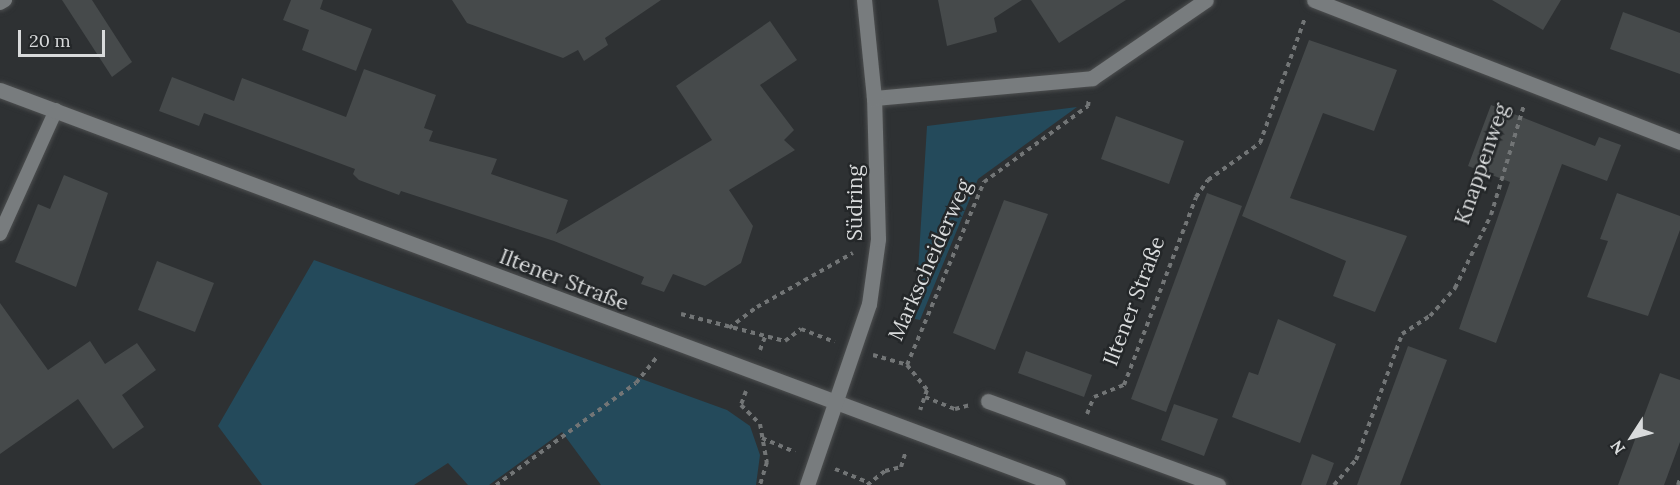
<!DOCTYPE html>
<html>
<head>
<meta charset="utf-8">
<style>
  body { margin:0 }
  #map { position:relative; width:1680px; height:485px; overflow:hidden; background:#2e3133; font-family:Lora,serif }
  div>[style] { position:absolute }
  [style*='--x'] { left:calc(var(--x)*1px); top:calc(var(--y)*1px); width:calc(var(--w)*1px); rotate:calc(var(--a)*1deg) }
  .green>* { inset:0; background:#244a5b }
  .building>* { inset:0; background:#464a4b }
  .path>* { height:4px; margin-top:-2px; transform-origin:0; background:repeating-linear-gradient(90deg,#727576 0 4.5px,transparent 0 9px) }
  .roads { filter:drop-shadow(0 0 2px #4d4f50) drop-shadow(0 0 2px #4d4f50) }
  .service>* { height:14px; margin:-7px; padding:0 7px; transform-origin:7px; border-radius:7px; background:#787c7e }
  .minor>* { height:15px; margin:-7.5px; padding:0 7.5px; transform-origin:7.5px; border-radius:7.5px; background:#787c7e }
  .tertiary>* { height:15px; margin:-7.5px; padding:0 7.5px; transform-origin:7.5px; border-radius:7.5px; background:#787c7e }
  span { translate:-50% -50%; white-space:nowrap; text-align:center; line-height:1.15; -webkit-text-stroke:5px #242729; paint-order:stroke }
  .street-label { font-size:21px; color:#d9dbdc }
  .north { position:absolute; left:1602px; top:407px; width:60px; height:60px; -webkit-text-stroke:4px #242729; paint-order:stroke; rotate:234deg; font-size:16px; font-weight:700; line-height:24px; text-align:center; color:#d9dbdc }
  .north::after { content:''; display:block; margin:auto; width:21px; height:27px; background:#d9dbdc; clip-path:polygon(50% 0,100% 100%,50% 72%,0 100%) }
  .scale { position:absolute; left:18px; top:30px; width:87px; height:27px; box-sizing:border-box; border:3px solid #d9dbdc; border-top:0; padding-left:8px; font-size:18px; line-height:21px; white-space:nowrap; color:#d9dbdc; -webkit-text-stroke:4px #242729; paint-order:stroke }
</style>
</head>
<body>
<div id="map">
  <div class="green">
    <div style="clip-path:polygon(1077px 107px,978px 179px,920px 320px,915px 319px,927px 126px)"></div>
    <div style="clip-path:polygon(314px 260px,727px 410px,750px 426px,760px 455px,756px 485px,601px 485px,562px 432px,489px 485px,468px 485px,448px 463px,414px 485px,262px 485px,218px 426px)"></div>
  </div>
  <div class="building">
    <div style="clip-path:polygon(62px 0,92px 0,132px 62px,112px 77px)"></div>
    <div style="clip-path:polygon(291px 0,323px 0,320px 9px,372px 29px,356px 71px,302px 50px,309px 30px,283px 20px)"></div>
    <div style="clip-path:polygon(452px 0,661px 0,605px 38px,608px 45px,584px 61px,578px 50px,563px 58px,467px 23px)"></div>
    <div style="clip-path:polygon(938px 0,1022px 0,994px 18px,997px 32px,947px 46px)"></div>
    <div style="clip-path:polygon(1031px 0,1126px 0,1059px 43px)"></div>
    <div style="clip-path:polygon(1492px 0,1561px 0,1543px 30px)"></div>
    <div style="clip-path:polygon(1623px 12px,1680px 33px,1680px 74px,1610px 49px)"></div>
    <div style="clip-path:polygon(770px 21px,797px 60px,760px 85px,794px 130px,784px 140px,795px 150px,729px 190px,753px 226px,741px 263px,705px 286px,673px 274px,664px 292px,641px 284px,644px 277px,554px 241px,401px 191px,399px 195px,359px 180px,353px 174px,355px 169px,204px 113px,199px 126px,159px 111px,172px 77px,234px 101px,242px 78px,346px 117px,364px 69px,436px 95px,424px 128px,433px 131px,429px 141px,497px 159px,491px 174px,568px 200px,556px 234px,712px 140px,676px 86px)"></div>
    <div style="clip-path:polygon(1309px 40px,1397px 70px,1374px 131px,1323px 113px,1290px 198px,1407px 236px,1375px 312px,1333px 296px,1346px 261px,1242px 216px)"></div>
    <div style="clip-path:polygon(1491px 105px,1595px 146px,1599px 137px,1621px 145px,1607px 181px,1562px 164px,1496px 343px,1459px 329px,1510px 182px,1468px 166px)"></div>
    <div style="clip-path:polygon(1116px 116px,1184px 141px,1169px 184px,1101px 159px)"></div>
    <div style="clip-path:polygon(64px 175px,108px 193px,76px 287px,15px 262px,38px 204px,50px 209px)"></div>
    <div style="clip-path:polygon(1207px 193px,1242px 206px,1166px 412px,1131px 399px)"></div>
    <div style="clip-path:polygon(1617px 193px,1680px 216px,1680px 230px,1648px 316px,1587px 297px,1608px 241px,1600px 239px)"></div>
    <div style="clip-path:polygon(1004px 200px,1048px 214px,995px 350px,953px 333px)"></div>
    <div style="clip-path:polygon(157px 261px,214px 283px,195px 332px,138px 310px)"></div>
    <div style="clip-path:polygon(0 303px,48px 370px,90px 341px,105px 364px,137px 343px,156px 370px,122px 395px,144px 427px,113px 449px,78px 399px,0 454px)"></div>
    <div style="clip-path:polygon(1278px 319px,1336px 344px,1300px 443px,1232px 417px,1249px 372px,1258px 375px)"></div>
    <div style="clip-path:polygon(1408px 346px,1447px 360px,1400px 485px,1357px 485px)"></div>
    <div style="clip-path:polygon(1026px 351px,1092px 375px,1084px 397px,1018px 373px)"></div>
    <div style="clip-path:polygon(1660px 373px,1680px 380px,1680px 442px,1664px 485px,1618px 485px)"></div>
    <div style="clip-path:polygon(1174px 404px,1218px 419px,1204px 456px,1161px 440px)"></div>
    <div style="clip-path:polygon(1312px 454px,1334px 463px,1326px 485px,1301px 485px)"></div>
  </div>
  <div class="path">
    <div style="--x:681;--y:314;--w:107;--a:14.6"></div>
    <div style="--x:785;--y:341;--w:20;--a:-37"></div>
    <div style="--x:801;--y:329;--w:36;--a:21"></div>
    <div style="--x:729;--y:328;--w:35;--a:-37"></div>
    <div style="--x:757;--y:307;--w:110;--a:-29.4"></div>
    <div style="--x:760;--y:350;--w:14;--a:-69"></div>
    <div style="--x:873;--y:355;--w:35;--a:16"></div>
    <div style="--x:907;--y:365;--w:32;--a:51"></div>
    <div style="--x:927;--y:390;--w:21;--a:109"></div>
    <div style="--x:907;--y:365;--w:199;--a:-67.2"></div>
    <div style="--x:984;--y:182;--w:129;--a:-36.2"></div>
    <div style="--x:1088;--y:106;--w:8;--a:-83"></div>
    <div style="--x:746;--y:391;--w:15;--a:110"></div>
    <div style="--x:741;--y:405;--w:27;--a:45"></div>
    <div style="--x:760;--y:424;--w:39;--a:80"></div>
    <div style="--x:767;--y:462;--w:24;--a:107"></div>
    <div style="--x:925;--y:397;--w:32;--a:22"></div>
    <div style="--x:955;--y:409;--w:16;--a:-15"></div>
    <div style="--x:1087;--y:414;--w:18;--a:-68"></div>
    <div style="--x:1094;--y:397;--w:32;--a:-22"></div>
    <div style="--x:1124;--y:385;--w:201;--a:-69"></div>
    <div style="--x:1196;--y:197;--w:21;--a:-55"></div>
    <div style="--x:1208;--y:180;--w:64;--a:-35.4"></div>
    <div style="--x:1260;--y:143;--w:133;--a:-70.2"></div>
    <div style="--x:762;--y:438;--w:36;--a:23"></div>
    <div style="--x:835;--y:469;--w:35;--a:22"></div>
    <div style="--x:496;--y:485;--w:173;--a:-36.1"></div>
    <div style="--x:636;--y:383;--w:33;--a:-51"></div>
    <div style="--x:867;--y:485;--w:23;--a:-38"></div>
    <div style="--x:885;--y:471;--w:16;--a:-14"></div>
    <div style="--x:901;--y:467;--w:17;--a:-73"></div>
    <div style="--x:1334;--y:485;--w:33;--a:-49"></div>
    <div style="--x:1356;--y:460;--w:134;--a:-69.9"></div>
    <div style="--x:1402;--y:334;--w:33;--a:-33"></div>
    <div style="--x:1430;--y:316;--w:38;--a:-48"></div>
    <div style="--x:1455;--y:288;--w:81;--a:-63.7"></div>
    <div style="--x:1491;--y:215;--w:115;--a:-73.3"></div>
    <div style="--x:1678;--y:485;--w:6;--a:-72"></div>
  </div>
  <div class="roads">
    <div class="service">
      <div style="--x:0;--y:3;--w:6;--a:-31"></div>
      <div style="--x:0;--y:234;--w:136;--a:-65.7"></div>
    </div>
    <div class="minor">
      <div style="--x:1314;--y:0;--w:393;--a:21.2"></div>
      <div style="--x:874;--y:98;--w:219;--a:-5.2"></div>
      <div style="--x:1092;--y:78;--w:138;--a:-34.4"></div>
      <div style="--x:988;--y:401;--w:245;--a:20.1"></div>
    </div>
    <div class="tertiary">
      <div style="--x:0;--y:90;--w:1129;--a:20.47"></div>
      <div style="--x:807;--y:485;--w:191;--a:-71.1"></div>
      <div style="--x:869;--y:304;--w:66;--a:-82.1"></div>
      <div style="--x:878;--y:239;--w:141;--a:-91.6"></div>
      <div style="--x:874;--y:98;--w:99;--a:-95.8"></div>
    </div>
  </div>
  <div class="street-label">
    <span style="left:1482px;top:164px;rotate:-71deg">Knappenweg</span>
    <span style="left:855px;top:203px;rotate:-90deg">Südring</span>
    <span style="left:930px;top:260px;rotate:-66deg">Markscheiderweg</span>
    <span style="left:564px;top:280px;rotate:21deg">Iltener Straße</span>
    <span style="left:1134px;top:301px;rotate:-69deg">Iltener Straße</span>
  </div>
  <div class="north">N</div>
  <div class="scale">20 m</div>
</div>
</body>
</html>
